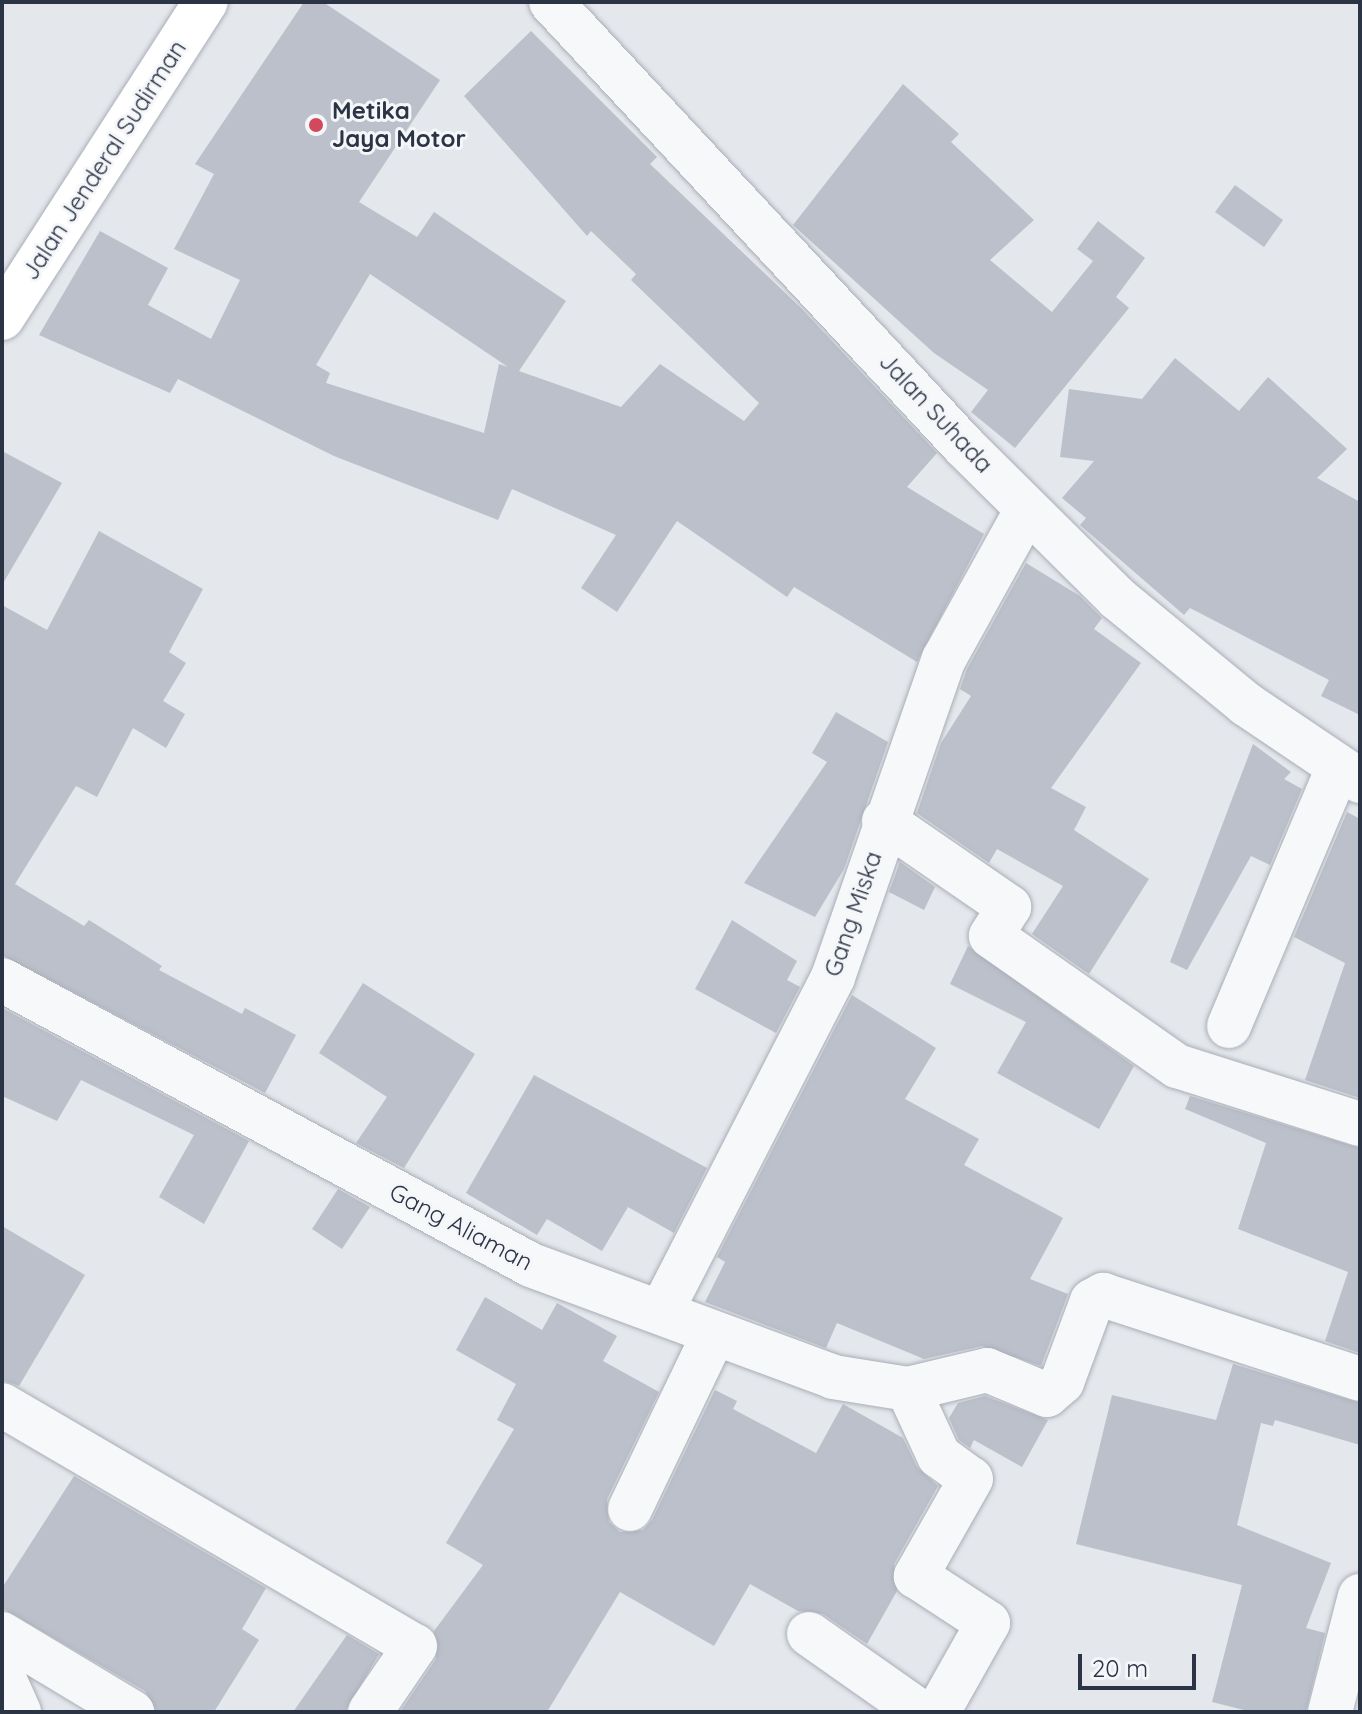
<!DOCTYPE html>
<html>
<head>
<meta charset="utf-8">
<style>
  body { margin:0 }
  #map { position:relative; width:1362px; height:1714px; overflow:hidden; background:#e4e7ec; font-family:Quicksand,sans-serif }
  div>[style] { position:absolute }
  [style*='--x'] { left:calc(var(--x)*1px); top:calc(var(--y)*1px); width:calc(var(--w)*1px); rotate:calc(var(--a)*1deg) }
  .building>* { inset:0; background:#bbc0ca }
  .roads { filter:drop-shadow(0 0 2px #a9aeb7) drop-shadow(0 0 2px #a9aeb7) }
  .minor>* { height:44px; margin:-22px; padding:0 22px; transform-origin:22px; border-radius:22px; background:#f7f8fa }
  .major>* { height:44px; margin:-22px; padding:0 22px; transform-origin:22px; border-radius:22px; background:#fff }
  .dots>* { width:22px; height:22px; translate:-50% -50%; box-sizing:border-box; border:4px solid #f4f6f9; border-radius:50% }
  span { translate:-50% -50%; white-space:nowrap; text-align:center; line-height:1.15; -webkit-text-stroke:6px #f4f6f9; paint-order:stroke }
  .poi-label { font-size:24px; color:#2b3445; font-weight:700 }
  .left { translate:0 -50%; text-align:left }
  .street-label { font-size:24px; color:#2b3445 }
  .frame { position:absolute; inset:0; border:4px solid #2b3445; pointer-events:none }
  .scale { position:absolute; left:1078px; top:1654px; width:118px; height:36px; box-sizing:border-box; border:4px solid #2b3445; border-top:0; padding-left:10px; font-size:24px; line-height:28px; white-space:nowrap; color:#2b3445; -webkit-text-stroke:6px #f4f6f9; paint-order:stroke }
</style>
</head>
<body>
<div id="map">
  <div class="building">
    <div style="clip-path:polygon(evenodd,304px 2px,323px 2px,440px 80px,359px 202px,417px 237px,434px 212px,566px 301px,519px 371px,621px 407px,660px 364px,744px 421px,759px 403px,631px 280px,636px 274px,591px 231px,587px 236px,464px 96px,531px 31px,657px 157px,650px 164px,802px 309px,937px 453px,907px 487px,984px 534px,917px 662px,794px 587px,787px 597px,677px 521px,617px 612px,581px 588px,616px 535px,512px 489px,498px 520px,334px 456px,178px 379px,170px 393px,39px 335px,100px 231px,168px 268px,148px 305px,211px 339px,240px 280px,174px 249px,214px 174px,195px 164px,304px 2px,370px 274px,508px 367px,499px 364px,484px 433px,326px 383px,330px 373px,316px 365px,370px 274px)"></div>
    <div style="clip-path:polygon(903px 84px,959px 134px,951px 142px,1034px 220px,990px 260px,1052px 312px,1093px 261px,1077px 249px,1098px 221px,1145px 258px,1116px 297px,1129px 308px,1015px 448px,971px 412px,988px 390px,934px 353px,793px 225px)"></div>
    <div style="clip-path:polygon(1235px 185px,1283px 220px,1264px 247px,1215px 212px)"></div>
    <div style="clip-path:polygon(1175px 358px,1239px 411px,1268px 377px,1347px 449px,1317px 478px,1360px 502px,1360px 715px,1321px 696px,1329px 680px,1190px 608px,1184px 615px,1080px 525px,1086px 518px,1062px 498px,1094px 461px,1060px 457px,1069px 389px,1142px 399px)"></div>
    <div style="clip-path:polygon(2px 451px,62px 483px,2px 585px)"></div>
    <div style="clip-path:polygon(99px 531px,203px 589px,169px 652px,186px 663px,163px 701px,185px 714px,166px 748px,133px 728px,97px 797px,76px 786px,15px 884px,84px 926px,89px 920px,162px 966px,159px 970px,242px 1014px,245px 1008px,296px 1035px,265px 1093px,2px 955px,2px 605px,47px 630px)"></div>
    <div style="clip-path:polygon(1026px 563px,1080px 596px,1102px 618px,1094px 629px,1141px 663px,1051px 788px,1086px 807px,1074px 830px,1149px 879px,1089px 974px,1032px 934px,1063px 886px,997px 849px,989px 863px,917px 813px,941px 743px,971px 696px,960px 689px,967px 669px)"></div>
    <div style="clip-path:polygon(836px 712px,888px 742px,844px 869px,815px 917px,744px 883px,827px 762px,812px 753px)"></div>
    <div style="clip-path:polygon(1253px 744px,1291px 772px,1284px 779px,1302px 789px,1270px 865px,1251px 856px,1187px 970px,1170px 962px)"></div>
    <div style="clip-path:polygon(1347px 812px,1360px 819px,1360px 1098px,1305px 1080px,1345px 963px,1294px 937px)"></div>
    <div style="clip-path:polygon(900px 862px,935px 887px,924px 910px,889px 892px)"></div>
    <div style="clip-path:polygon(732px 920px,797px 961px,787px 980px,800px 987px,776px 1033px,695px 989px)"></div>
    <div style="clip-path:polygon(968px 946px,1134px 1066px,1099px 1129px,997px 1073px,1026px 1022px,950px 984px)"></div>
    <div style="clip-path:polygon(363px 983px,475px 1054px,404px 1168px,356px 1143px,387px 1097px,319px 1053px)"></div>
    <div style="clip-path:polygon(852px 995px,936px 1048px,905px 1099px,979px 1139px,964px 1165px,1063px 1218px,1030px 1279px,1068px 1294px,1041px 1366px,982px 1346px,924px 1359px,837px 1323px,826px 1348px,705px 1302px,725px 1262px,717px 1257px)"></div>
    <div style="clip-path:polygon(2px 1008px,249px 1141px,204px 1224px,159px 1197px,194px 1135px,81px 1080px,57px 1121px,2px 1096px)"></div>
    <div style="clip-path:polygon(534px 1075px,707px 1168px,674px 1233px,628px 1207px,602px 1251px,547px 1219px,537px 1235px,466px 1193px)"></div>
    <div style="clip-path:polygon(1190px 1096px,1360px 1148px,1360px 1353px,1325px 1341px,1348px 1272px,1238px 1229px,1266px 1143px,1185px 1109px)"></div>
    <div style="clip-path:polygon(338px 1189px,370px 1207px,342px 1249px,312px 1229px)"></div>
    <div style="clip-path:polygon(2px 1226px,85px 1275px,19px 1386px,2px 1380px)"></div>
    <div style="clip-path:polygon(485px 1297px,542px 1330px,557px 1303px,617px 1336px,603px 1361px,659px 1392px,607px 1499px,609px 1522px,620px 1532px,643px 1530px,652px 1520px,715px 1390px,737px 1401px,733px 1409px,816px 1453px,843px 1404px,903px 1438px,917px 1467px,938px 1486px,894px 1564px,897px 1591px,867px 1644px,823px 1614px,798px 1611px,750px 1584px,714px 1646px,620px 1592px,547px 1712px,400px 1712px,436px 1659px,434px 1631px,483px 1565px,446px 1543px,514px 1429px,497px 1420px,516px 1384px,456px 1350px)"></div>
    <div style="clip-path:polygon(1233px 1364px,1360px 1403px,1360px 1445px,1275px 1420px,1273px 1426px,1261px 1423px,1237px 1525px,1331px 1563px,1306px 1628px,1325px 1633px,1306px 1712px,1252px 1712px,1212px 1702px,1242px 1585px,1076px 1544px,1112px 1395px,1216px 1420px)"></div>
    <div style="clip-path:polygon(985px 1396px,1048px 1420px,1022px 1467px,974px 1440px,970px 1448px,959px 1440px,949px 1418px,958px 1403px)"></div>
    <div style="clip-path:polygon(74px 1476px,266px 1588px,242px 1629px,259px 1640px,214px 1712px,157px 1712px,145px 1691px,2px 1608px,2px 1588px)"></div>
    <div style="clip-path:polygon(347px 1635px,379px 1654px,345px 1712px,293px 1712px)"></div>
  </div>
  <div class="roads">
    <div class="minor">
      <div style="--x:551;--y:2;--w:606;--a:47.07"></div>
      <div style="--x:964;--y:446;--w:216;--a:44.8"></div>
      <div style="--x:1117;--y:598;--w:167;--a:39.4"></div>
      <div style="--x:1246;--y:704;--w:138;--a:34"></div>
      <div style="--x:884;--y:821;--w:152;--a:34.5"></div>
      <div style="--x:1009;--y:907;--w:34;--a:122"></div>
      <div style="--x:991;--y:936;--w:227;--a:35"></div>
      <div style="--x:1177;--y:1066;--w:192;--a:17.6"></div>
      <div style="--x:2;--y:980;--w:601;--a:28.31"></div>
      <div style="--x:531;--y:1265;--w:322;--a:20.3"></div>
      <div style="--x:833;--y:1377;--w:76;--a:9.1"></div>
      <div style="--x:908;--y:1389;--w:81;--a:-13.5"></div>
      <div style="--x:987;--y:1370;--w:65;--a:22.6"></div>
      <div style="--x:1047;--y:1395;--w:20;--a:-41"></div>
      <div style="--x:1062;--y:1382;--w:86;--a:-69.7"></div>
      <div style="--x:1092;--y:1301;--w:13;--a:-29"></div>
      <div style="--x:1103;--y:1295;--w:270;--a:18.1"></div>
      <div style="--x:1229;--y:1026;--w:280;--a:-67.1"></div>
      <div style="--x:661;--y:1312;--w:377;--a:-62.8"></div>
      <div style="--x:833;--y:977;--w:337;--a:-70.8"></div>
      <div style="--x:944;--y:659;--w:171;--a:-61"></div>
      <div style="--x:908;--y:1389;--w:74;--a:65.2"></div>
      <div style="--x:939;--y:1456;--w:39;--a:36"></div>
      <div style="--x:971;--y:1479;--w:112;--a:119.6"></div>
      <div style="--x:916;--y:1576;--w:86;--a:33.1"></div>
      <div style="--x:988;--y:1623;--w:90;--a:119.4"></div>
      <div style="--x:2;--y:1405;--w:478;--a:30.3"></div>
      <div style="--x:415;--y:1646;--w:80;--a:124.3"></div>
      <div style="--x:630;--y:1509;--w:194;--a:-64.4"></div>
      <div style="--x:2;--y:1634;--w:152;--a:31"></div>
      <div style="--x:809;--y:1634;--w:136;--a:35.1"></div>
      <div style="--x:2;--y:1674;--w:42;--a:65.9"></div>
      <div style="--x:1330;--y:1712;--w:120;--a:-75.5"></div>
    </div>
    <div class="major">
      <div style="--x:2;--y:318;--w:376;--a:-57.2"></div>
    </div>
  </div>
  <div class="dots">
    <div style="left:316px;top:125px;background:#d1495b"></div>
  </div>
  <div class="poi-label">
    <span class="left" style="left:332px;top:125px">Metika<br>Jaya Motor</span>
  </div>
  <div class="street-label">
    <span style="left:104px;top:160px;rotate:-57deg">Jalan Jenderal Sudirman</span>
    <span style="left:936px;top:413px;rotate:47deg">Jalan Suhada</span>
    <span style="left:853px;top:914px;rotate:-71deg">Gang Miska</span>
    <span style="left:461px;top:1227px;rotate:28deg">Gang Aliaman</span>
  </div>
  <div class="frame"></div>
  <div class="scale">20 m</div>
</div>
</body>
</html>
